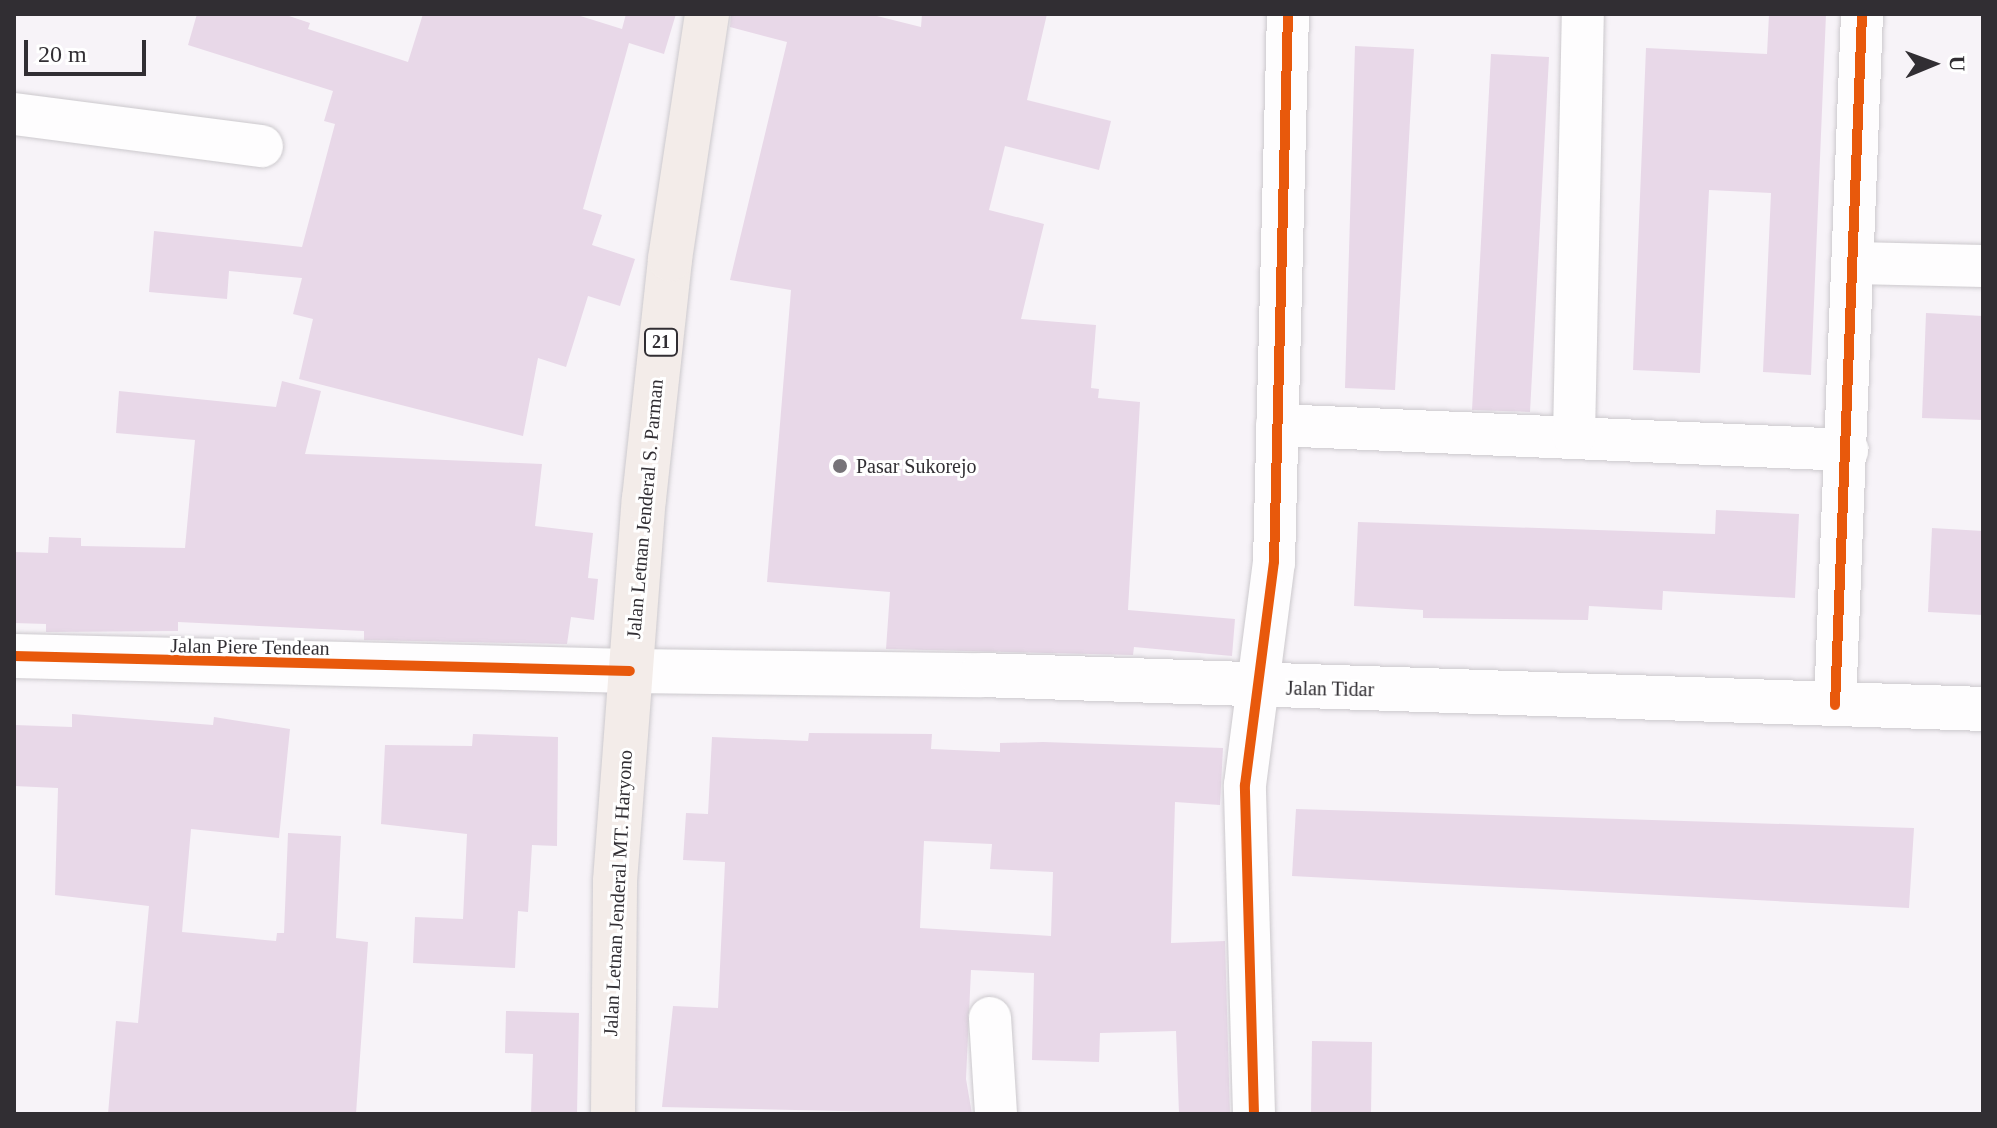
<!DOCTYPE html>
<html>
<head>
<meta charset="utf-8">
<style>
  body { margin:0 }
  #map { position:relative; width:1997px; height:1128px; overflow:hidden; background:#f7f3f8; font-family:Georgia,serif }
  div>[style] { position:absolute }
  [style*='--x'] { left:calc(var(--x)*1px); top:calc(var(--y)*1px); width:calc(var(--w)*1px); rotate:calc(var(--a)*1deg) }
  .building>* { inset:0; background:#e8d8e8 }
  .roads { filter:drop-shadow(0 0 2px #ccc9cd) drop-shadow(0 0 2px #ccc9cd) }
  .minor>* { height:42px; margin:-21px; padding:0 21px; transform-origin:21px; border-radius:21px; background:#fefdfe }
  .tertiary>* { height:44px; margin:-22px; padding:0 22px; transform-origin:22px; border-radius:22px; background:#fefdfe }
  .secondary>* { height:44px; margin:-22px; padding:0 22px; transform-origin:22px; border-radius:22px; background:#fefdfe }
  .trunk>* { height:44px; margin:-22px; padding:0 22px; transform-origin:22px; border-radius:22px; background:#f3ece9 }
  .cycleway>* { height:10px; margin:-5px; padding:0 5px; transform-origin:5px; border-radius:5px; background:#e8590c }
  .dots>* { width:22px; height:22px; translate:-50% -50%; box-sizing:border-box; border:4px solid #fff; border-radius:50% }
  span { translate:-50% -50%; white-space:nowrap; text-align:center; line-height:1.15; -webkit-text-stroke:6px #fff; paint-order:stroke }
  .shield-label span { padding:2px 6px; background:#fff; border:2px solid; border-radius:6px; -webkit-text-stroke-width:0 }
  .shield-label { font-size:18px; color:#312e33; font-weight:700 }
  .poi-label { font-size:20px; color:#312e33 }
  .left { translate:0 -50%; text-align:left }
  .street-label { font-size:20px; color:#312e33 }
  .frame { position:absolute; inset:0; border:16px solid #312e33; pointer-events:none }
  .north { position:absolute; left:1893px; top:24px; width:80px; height:80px; -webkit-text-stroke:6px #fff; paint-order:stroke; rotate:89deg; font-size:22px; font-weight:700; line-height:32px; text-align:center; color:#312e33 }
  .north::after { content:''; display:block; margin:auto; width:28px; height:36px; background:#312e33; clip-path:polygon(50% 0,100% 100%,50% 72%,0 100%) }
  .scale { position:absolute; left:24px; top:40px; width:122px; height:36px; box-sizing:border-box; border:4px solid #312e33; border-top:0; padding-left:10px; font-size:24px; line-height:28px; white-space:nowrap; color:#312e33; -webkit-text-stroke:6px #fff; paint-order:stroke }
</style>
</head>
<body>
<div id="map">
  <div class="building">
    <div style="clip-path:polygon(197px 14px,283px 14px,310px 23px,308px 29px,408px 62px,423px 14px,574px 14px,622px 29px,626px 14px,676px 14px,664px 54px,629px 43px,583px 209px,602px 215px,592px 245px,635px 259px,620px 306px,588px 296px,566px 367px,538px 358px,523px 436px,299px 379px,313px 319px,293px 314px,302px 278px,229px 271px,227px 299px,149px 292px,154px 231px,302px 247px,335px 124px,324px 121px,333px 91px,188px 45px)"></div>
    <div style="clip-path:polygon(731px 14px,869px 14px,921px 27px,922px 14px,1047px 14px,1027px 100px,1111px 121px,1099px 170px,1005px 146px,989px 210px,1044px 224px,1021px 319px,1096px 325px,1091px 388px,1099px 389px,1098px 398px,1140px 402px,1128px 610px,1235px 619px,1232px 656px,1134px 647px,1133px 655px,886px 649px,890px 592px,767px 582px,791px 290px,730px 280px,787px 42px,730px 27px)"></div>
    <div style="clip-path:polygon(1769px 14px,1826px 14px,1811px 375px,1763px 372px,1771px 193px,1709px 190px,1700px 373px,1633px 370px,1646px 48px,1767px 54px)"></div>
    <div style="clip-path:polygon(1355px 46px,1414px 49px,1395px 390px,1345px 388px)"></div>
    <div style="clip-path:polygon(1491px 54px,1549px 57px,1530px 412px,1472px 410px)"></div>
    <div style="clip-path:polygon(1926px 313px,1983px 316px,1983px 420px,1922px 418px)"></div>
    <div style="clip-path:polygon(282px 381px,321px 391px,305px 454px,542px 464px,535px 526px,593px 533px,588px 578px,598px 579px,594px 620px,571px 617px,567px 644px,364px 640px,364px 631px,178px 622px,178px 631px,46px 632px,46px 624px,14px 623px,14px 552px,48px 553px,49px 537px,81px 538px,81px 546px,185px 548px,195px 440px,116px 433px,119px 391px,276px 407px)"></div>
    <div style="clip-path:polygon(1716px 510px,1799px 514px,1795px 598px,1663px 591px,1662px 610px,1589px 606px,1588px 620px,1423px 618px,1423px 610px,1354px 606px,1358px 522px,1715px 534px)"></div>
    <div style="clip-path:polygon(1932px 528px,1983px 531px,1983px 615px,1928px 612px)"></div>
    <div style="clip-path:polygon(72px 714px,213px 725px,214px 717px,290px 729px,279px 838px,191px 829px,182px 932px,276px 941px,277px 933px,284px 933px,288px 833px,341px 836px,336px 938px,368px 942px,356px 1114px,108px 1114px,116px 1021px,138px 1023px,149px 906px,55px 895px,58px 788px,14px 786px,14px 725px,72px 727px)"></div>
    <div style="clip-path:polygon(evenodd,809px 733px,932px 734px,931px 749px,1000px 752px,1000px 743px,1043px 742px,1223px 748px,1220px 805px,1175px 802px,1171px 943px,1225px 941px,1230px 1114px,1179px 1114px,1176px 1031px,1100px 1033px,1099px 1062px,1032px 1060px,1034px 973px,971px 970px,966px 1079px,972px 1114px,662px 1107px,673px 1006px,718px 1008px,725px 862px,683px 860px,686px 813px,708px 814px,712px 737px,808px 741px,809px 733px,924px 841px,992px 844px,990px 869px,1053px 872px,1051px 936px,920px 928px,924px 841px)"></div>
    <div style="clip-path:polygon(473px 734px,558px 737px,557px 846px,532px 845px,528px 912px,518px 911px,515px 968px,413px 963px,415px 917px,463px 919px,467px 834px,381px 824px,385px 745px,472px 746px)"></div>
    <div style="clip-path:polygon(1296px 809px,1914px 828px,1909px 908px,1292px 876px)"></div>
    <div style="clip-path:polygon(506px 1011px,579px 1013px,577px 1114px,531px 1114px,533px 1054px,505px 1053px)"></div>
    <div style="clip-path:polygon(1312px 1041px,1372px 1042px,1371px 1114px,1311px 1114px)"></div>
  </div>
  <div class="roads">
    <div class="minor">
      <div style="--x:14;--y:114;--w:250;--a:7.4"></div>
      <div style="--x:1855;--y:263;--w:128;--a:1.3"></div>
      <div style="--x:1277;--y:425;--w:571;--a:2.51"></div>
      <div style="--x:1574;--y:436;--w:422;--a:-88.8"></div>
      <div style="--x:1835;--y:705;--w:692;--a:-87.76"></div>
      <div style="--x:990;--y:1018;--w:96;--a:86.4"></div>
      <div style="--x:1254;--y:1114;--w:329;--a:-91.6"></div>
      <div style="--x:1245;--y:785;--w:225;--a:-82.6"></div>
      <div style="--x:1274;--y:562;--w:548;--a:-88.54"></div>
    </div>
    <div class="tertiary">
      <div style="--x:14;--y:656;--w:616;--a:1.39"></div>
    </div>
    <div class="secondary">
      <div style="--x:630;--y:671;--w:351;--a:0.7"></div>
      <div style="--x:981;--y:675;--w:1003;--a:1.94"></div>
    </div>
    <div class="trunk">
      <div style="--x:613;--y:1114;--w:233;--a:-89.5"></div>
      <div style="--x:615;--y:881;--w:383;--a:-85.7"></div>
      <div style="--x:644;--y:499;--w:241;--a:-83.8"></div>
      <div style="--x:670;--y:259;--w:248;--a:-81.4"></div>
    </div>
  </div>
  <div class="cycleway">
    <div style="--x:14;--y:656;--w:616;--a:1.39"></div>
    <div style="--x:1835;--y:705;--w:692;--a:-87.76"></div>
    <div style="--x:1254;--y:1114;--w:329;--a:-91.6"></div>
    <div style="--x:1245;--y:785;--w:225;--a:-82.6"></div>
    <div style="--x:1274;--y:562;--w:548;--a:-88.54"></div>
  </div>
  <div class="dots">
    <div style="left:840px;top:466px;background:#767378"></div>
  </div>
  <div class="shield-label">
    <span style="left:661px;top:342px">21</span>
  </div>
  <div class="poi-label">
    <span class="left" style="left:856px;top:466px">Pasar Sukorejo</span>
  </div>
  <div class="street-label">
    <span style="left:645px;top:509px;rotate:-85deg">Jalan Letnan Jenderal S. Parman</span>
    <span style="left:250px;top:647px;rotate:1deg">Jalan Piere Tendean</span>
    <span style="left:1330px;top:689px;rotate:1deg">Jalan Tidar</span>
    <span style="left:618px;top:893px;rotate:-87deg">Jalan Letnan Jenderal MT. Haryono</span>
  </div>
  <div class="frame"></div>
  <div class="north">U</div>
  <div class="scale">20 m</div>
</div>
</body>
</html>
